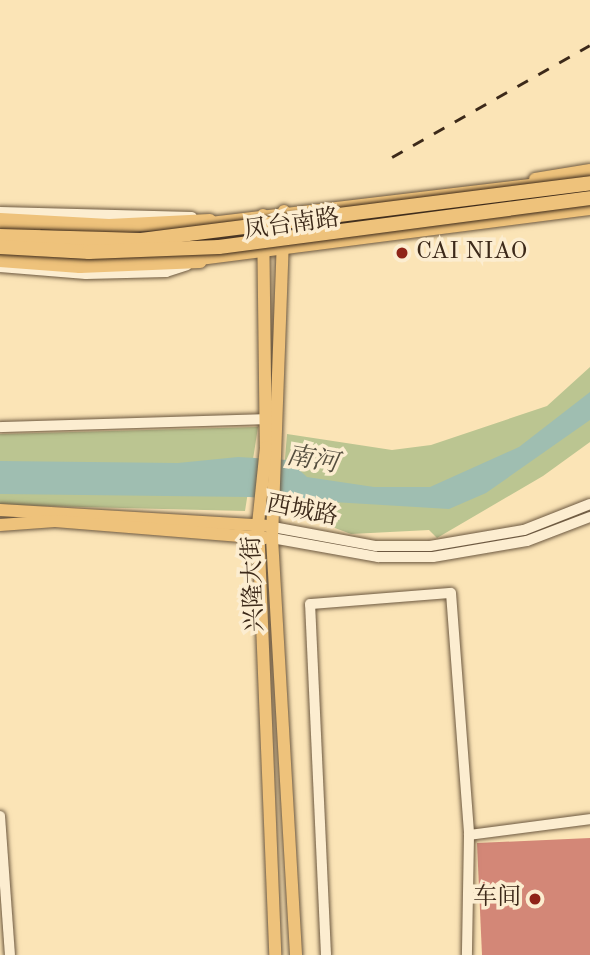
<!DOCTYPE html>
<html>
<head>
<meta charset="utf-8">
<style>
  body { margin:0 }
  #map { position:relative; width:590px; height:955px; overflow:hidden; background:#fbe4b6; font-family:"Old Standard TT","Noto Serif SC",serif }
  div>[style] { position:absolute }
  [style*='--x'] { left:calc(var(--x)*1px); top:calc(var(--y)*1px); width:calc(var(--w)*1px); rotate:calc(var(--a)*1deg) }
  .green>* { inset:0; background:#bbc591 }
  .water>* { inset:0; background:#9fbeb1 }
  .building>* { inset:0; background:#d38777 }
  .roads { filter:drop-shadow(0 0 2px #6c5840) drop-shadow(0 0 2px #6c5840) }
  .minor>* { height:10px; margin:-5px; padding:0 5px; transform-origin:5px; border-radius:5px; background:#fcedd0 }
  .major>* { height:12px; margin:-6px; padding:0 6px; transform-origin:6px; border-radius:6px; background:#eec27b }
  .highway>* { height:14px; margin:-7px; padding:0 7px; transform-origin:7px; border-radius:7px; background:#eec27b }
  .rail>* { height:2.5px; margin-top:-1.25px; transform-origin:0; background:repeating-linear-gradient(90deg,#3c2919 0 12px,transparent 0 24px) }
  .bridges { filter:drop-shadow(0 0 2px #3c2919) drop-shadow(0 0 2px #3c2919) }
  .highway-bridge>* { height:14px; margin:-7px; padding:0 7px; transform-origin:7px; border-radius:7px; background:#eec27b }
  .dots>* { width:19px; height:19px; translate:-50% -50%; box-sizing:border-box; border:4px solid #fcedd0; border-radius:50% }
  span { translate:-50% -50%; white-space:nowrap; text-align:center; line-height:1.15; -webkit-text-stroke:7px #fcedd0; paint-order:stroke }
  .street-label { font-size:24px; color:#3c2919 }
  .poi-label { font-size:24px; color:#3c2919 }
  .left { translate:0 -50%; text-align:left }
  .right { translate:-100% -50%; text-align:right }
  .water-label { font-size:26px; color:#554e3f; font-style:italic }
</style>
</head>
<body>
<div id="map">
  <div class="green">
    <div style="clip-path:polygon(590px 367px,590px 442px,543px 476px,437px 538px,429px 530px,351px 534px,281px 508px,287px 434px,392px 450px,431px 445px,547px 406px)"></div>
    <div style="clip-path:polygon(258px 427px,245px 511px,0 505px,0 434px)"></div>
  </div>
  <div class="water">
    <div style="clip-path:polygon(590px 392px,590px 420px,486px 493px,449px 509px,249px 497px,0 494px,0 461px,178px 463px,238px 457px,288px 460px,307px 477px,374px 487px,430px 487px,519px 447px)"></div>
  </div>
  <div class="building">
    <div style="clip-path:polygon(590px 838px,590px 955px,482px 955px,477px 843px)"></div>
  </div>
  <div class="roads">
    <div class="minor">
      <div style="--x:0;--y:212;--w:192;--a:1.5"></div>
      <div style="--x:0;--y:267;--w:86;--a:4.7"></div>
      <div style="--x:86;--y:274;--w:80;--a:-1.4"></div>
      <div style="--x:166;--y:272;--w:22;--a:-18"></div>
      <div style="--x:0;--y:427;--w:265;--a:-1.7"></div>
      <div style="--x:273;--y:527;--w:105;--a:10.5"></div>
      <div style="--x:376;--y:546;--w:54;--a:0"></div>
      <div style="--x:430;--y:546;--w:95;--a:-9.7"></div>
      <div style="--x:524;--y:530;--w:71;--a:-21.5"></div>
      <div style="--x:272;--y:538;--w:108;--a:10.2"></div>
      <div style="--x:378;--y:557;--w:55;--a:0"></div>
      <div style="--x:433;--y:557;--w:95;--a:-9.7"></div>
      <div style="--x:527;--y:541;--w:67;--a:-20.9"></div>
      <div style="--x:0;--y:816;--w:139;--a:85.9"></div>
      <div style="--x:469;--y:835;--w:122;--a:-7.5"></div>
      <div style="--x:326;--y:955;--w:351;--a:-92.6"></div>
      <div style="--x:310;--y:604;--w:141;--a:-4.5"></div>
      <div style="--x:451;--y:593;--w:243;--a:85.7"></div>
      <div style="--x:469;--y:835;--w:120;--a:91"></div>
    </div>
    <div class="major">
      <div style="--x:535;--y:179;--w:56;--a:-9.3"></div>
      <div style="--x:284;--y:211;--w:327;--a:92.1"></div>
      <div style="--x:272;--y:538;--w:418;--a:86.7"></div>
      <div style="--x:263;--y:215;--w:232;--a:89.3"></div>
      <div style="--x:266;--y:447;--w:77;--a:95.9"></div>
      <div style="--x:258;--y:524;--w:431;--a:87.7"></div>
      <div style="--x:202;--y:224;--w:345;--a:-6.8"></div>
      <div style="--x:0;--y:228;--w:35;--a:5"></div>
      <div style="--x:192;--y:260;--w:401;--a:-7.3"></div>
      <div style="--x:0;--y:510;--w:266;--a:3.4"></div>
      <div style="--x:0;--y:525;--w:55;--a:-4.2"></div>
      <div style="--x:55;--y:521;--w:211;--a:4.6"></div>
    </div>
    <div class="highway">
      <div style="--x:0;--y:220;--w:109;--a:3.2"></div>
      <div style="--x:109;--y:226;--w:101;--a:-2.8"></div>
      <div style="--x:0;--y:260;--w:80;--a:4.3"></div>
      <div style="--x:80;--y:266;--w:120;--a:-2.4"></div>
    </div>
  </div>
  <div class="rail">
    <div style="--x:392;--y:157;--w:227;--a:-29.5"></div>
  </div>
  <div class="bridges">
    <div class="highway-bridge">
      <div style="--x:0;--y:236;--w:141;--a:1.6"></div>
      <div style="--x:141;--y:240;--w:453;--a:-7.2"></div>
      <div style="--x:0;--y:247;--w:89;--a:3.2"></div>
      <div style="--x:89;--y:252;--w:130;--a:-2.2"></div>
      <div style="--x:219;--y:247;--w:374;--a:-7.5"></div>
    </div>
  </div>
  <div class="dots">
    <div style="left:402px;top:253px;background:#8f2418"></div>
    <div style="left:535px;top:899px;background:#8f2418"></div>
  </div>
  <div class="street-label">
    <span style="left:292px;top:226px;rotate:-8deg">凤台南路</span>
    <span style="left:302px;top:512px;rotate:11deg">西城路</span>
    <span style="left:255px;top:584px;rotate:-92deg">兴隆大街</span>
  </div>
  <div class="poi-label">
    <span class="left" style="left:416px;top:253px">CAI NIAO</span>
    <span class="right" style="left:521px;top:899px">车间</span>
  </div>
  <div class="water-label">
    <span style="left:312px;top:461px;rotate:10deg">南河</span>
  </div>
</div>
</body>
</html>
